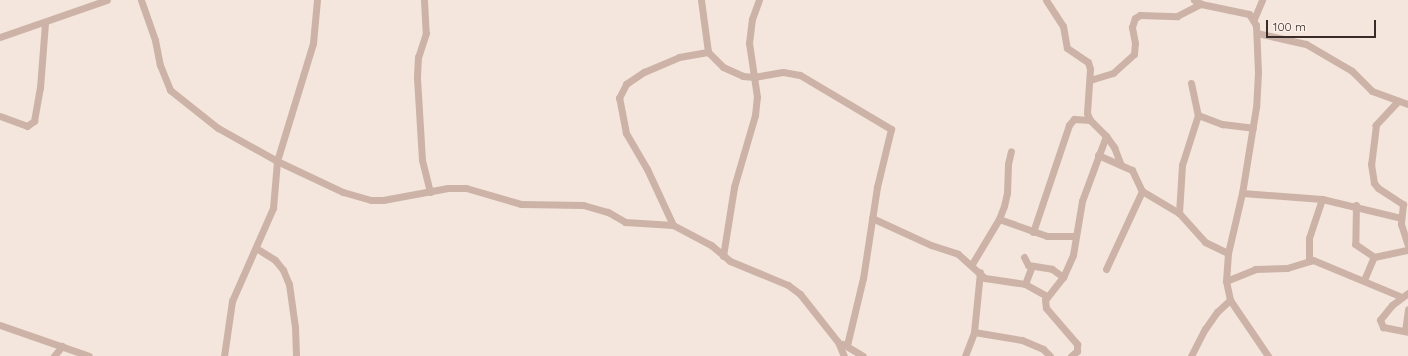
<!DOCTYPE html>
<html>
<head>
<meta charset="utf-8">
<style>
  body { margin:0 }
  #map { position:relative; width:1408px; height:356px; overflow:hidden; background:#f4e6dc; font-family:Quicksand,sans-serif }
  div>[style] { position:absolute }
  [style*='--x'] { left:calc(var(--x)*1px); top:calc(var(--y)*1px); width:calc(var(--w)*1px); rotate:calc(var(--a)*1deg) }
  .street>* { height:7px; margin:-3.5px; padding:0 3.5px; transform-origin:3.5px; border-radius:3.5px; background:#cdb3a7 }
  span { translate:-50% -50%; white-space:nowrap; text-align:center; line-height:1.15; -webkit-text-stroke:3px #fbf0e9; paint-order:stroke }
  .scale { position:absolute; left:1266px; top:20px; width:110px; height:18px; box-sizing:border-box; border:2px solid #392b28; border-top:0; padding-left:5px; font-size:12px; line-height:14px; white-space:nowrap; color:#392b28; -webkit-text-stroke:3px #fbf0e9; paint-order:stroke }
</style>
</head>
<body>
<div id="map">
  <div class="street">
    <div style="--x:141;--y:0;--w:42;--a:70.7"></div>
    <div style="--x:155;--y:40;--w:25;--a:79"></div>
    <div style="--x:160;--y:65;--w:27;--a:68"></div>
    <div style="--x:170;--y:90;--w:61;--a:38.4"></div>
    <div style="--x:218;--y:128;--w:68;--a:29.2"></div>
    <div style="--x:277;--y:161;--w:73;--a:25.2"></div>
    <div style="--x:343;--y:192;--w:29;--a:16"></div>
    <div style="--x:371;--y:200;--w:12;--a:0"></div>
    <div style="--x:383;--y:200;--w:66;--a:-10.5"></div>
    <div style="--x:448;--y:188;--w:18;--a:0"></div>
    <div style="--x:466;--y:188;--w:57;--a:16.2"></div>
    <div style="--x:521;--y:204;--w:62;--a:0.9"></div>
    <div style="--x:583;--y:205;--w:26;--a:16"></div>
    <div style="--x:608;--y:212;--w:20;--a:30"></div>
    <div style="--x:625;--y:222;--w:48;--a:3.6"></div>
    <div style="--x:673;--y:225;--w:43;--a:27.8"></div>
    <div style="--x:711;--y:245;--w:25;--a:40"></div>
    <div style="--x:730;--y:261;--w:63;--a:22.5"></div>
    <div style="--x:788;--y:285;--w:15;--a:37"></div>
    <div style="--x:800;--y:294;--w:61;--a:51.6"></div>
    <div style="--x:838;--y:342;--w:15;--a:67"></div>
    <div style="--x:424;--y:0;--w:33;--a:87"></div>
    <div style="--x:426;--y:33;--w:25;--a:108"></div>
    <div style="--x:418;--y:57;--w:21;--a:93"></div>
    <div style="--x:417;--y:78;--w:82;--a:86.5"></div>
    <div style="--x:422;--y:160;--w:33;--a:76"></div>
    <div style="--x:701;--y:0;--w:52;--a:82.3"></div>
    <div style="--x:708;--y:52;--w:21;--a:45"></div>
    <div style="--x:723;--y:67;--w:22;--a:24"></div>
    <div style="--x:743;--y:76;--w:11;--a:5"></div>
    <div style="--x:754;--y:77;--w:29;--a:-10"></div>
    <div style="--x:783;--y:72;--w:17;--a:10"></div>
    <div style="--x:800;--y:75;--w:106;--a:30.7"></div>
    <div style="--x:891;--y:129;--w:60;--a:103.6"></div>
    <div style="--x:877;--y:187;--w:92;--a:98.7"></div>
    <div style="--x:863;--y:278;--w:69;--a:103.4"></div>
    <div style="--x:1046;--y:0;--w:31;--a:57"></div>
    <div style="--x:1063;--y:26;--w:22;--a:80"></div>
    <div style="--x:1067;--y:48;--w:25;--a:34"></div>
    <div style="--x:1088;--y:62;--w:7;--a:74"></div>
    <div style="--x:1090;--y:69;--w:44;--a:93.9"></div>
    <div style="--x:1087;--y:113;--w:8;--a:67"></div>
    <div style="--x:1090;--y:120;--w:23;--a:45"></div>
    <div style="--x:1106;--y:136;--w:69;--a:110.3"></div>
    <div style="--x:1082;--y:201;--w:55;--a:99.5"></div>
    <div style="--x:1073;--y:255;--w:24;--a:114"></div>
    <div style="--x:1063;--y:277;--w:29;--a:128"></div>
    <div style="--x:1045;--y:300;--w:8;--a:83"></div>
    <div style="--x:1046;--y:308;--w:48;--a:49.3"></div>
    <div style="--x:1077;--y:344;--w:7;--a:90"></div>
    <div style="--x:1077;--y:351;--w:8;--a:140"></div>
    <div style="--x:1194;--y:0;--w:8;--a:30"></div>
    <div style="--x:1201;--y:4;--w:49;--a:11.8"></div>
    <div style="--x:1249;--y:14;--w:13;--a:58"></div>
    <div style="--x:1256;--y:25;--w:47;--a:87.6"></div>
    <div style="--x:1258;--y:72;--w:35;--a:93"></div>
    <div style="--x:1256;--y:107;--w:87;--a:99.2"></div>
    <div style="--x:1242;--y:193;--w:62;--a:103.1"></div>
    <div style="--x:1228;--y:253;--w:28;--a:94"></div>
    <div style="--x:1226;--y:281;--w:19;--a:78"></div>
    <div style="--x:1230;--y:300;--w:68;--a:55.8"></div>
    <div style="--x:1254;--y:19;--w:21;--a:-67"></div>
    <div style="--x:1257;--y:33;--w:50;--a:12.7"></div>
    <div style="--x:1306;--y:44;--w:53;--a:30.4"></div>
    <div style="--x:1352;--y:71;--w:28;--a:45"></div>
    <div style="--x:1372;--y:91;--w:38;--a:20"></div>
    <div style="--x:0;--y:37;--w:113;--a:-19.1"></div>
    <div style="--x:1090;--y:80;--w:24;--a:-17"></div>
    <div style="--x:1113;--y:73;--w:28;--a:-42"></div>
    <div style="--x:1134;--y:54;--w:11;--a:-85"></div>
    <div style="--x:1135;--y:43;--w:16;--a:-101"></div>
    <div style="--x:1132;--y:27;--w:9;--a:-72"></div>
    <div style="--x:1135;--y:18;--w:6;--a:-31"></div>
    <div style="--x:1140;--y:15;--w:37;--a:2"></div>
    <div style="--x:1177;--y:16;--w:27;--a:-27"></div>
    <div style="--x:1191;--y:83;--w:33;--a:78"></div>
    <div style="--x:1198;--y:115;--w:26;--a:21"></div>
    <div style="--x:1222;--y:124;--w:31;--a:7"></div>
    <div style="--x:1398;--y:101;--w:33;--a:133"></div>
    <div style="--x:1376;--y:125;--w:39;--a:97"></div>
    <div style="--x:1371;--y:164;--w:19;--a:81"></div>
    <div style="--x:1374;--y:183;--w:6;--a:51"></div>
    <div style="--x:1378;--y:188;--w:30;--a:33"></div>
    <div style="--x:1403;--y:204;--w:20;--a:96"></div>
    <div style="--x:1401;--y:224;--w:22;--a:72"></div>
    <div style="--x:0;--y:116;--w:29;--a:20"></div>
    <div style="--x:27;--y:126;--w:9;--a:-36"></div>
    <div style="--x:34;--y:121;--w:34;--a:-80"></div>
    <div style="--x:40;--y:88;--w:65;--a:-85.6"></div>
    <div style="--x:1106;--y:136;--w:14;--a:54"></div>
    <div style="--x:1114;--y:147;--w:19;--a:69"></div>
    <div style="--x:1098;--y:155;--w:37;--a:24"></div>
    <div style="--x:1132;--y:170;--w:23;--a:65"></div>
    <div style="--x:1142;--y:191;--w:43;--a:30.7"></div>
    <div style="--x:1179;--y:213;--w:39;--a:48"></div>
    <div style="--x:1205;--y:242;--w:25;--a:26"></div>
    <div style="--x:1242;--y:193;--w:80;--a:4.3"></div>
    <div style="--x:1322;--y:199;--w:81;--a:13.5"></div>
    <div style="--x:1356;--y:205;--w:39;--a:91"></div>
    <div style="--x:1355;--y:244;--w:23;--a:34"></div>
    <div style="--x:1179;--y:213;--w:48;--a:-86.4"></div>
    <div style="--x:1182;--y:165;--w:52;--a:-72.3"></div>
    <div style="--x:872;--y:218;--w:65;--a:24.6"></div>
    <div style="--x:931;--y:245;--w:28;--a:18"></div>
    <div style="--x:958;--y:254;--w:36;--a:42"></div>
    <div style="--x:985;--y:278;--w:40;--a:8.5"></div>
    <div style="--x:1025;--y:284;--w:25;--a:29"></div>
    <div style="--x:999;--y:219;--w:51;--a:19.5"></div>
    <div style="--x:1047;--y:236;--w:28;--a:0"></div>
    <div style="--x:673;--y:225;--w:62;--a:-114.9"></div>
    <div style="--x:647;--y:169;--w:42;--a:-120.3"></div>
    <div style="--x:626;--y:133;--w:36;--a:-101"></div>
    <div style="--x:619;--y:98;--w:16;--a:-63"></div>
    <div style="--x:626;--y:84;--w:22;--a:-34"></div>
    <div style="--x:644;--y:72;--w:38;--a:-23"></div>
    <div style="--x:679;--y:57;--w:29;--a:-10"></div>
    <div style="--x:1033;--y:232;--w:113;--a:-71.4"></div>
    <div style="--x:1069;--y:125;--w:8;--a:-50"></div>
    <div style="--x:1074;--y:119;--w:16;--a:4"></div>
    <div style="--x:256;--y:248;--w:22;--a:32"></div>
    <div style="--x:275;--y:260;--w:13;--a:51"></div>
    <div style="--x:283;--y:270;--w:15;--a:67"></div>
    <div style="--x:289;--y:284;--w:43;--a:82.1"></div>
    <div style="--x:295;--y:327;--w:29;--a:88"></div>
    <div style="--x:723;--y:256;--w:70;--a:-80.9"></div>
    <div style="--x:734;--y:187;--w:75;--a:-73.7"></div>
    <div style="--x:755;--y:115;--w:18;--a:-84"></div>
    <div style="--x:757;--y:97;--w:55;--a:-98.4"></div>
    <div style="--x:749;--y:43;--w:24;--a:-83"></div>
    <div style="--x:752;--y:19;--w:20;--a:-70"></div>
    <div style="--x:1024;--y:257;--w:9;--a:63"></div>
    <div style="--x:1028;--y:265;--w:24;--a:9"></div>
    <div style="--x:1052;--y:269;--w:14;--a:36"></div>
    <div style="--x:1309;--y:261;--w:23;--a:-90"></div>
    <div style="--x:1309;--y:238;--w:41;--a:-71.6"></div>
    <div style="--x:972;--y:264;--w:52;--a:-59"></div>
    <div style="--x:999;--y:219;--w:14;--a:-69"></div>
    <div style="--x:1004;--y:206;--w:13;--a:-77"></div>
    <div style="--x:1007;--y:193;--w:29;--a:-88"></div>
    <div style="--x:1008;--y:164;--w:13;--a:-77"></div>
    <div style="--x:1106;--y:269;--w:86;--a:-65.2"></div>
    <div style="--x:1364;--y:280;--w:25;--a:-67"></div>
    <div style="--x:1374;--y:257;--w:35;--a:-12"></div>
    <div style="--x:1226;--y:281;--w:31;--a:-22"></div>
    <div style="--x:1255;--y:269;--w:32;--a:-2"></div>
    <div style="--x:1287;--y:268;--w:27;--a:-17"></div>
    <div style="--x:1313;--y:260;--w:96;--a:22.6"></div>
    <div style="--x:1025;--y:284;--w:19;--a:-69"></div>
    <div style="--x:1408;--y:293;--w:20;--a:143"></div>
    <div style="--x:1392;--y:305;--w:19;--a:129"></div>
    <div style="--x:1380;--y:320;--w:8;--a:67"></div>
    <div style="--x:1383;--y:327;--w:25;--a:11"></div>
    <div style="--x:0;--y:325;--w:94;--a:19.2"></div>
    <div style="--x:1405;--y:331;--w:22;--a:-82"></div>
    <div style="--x:974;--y:332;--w:49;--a:9.5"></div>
    <div style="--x:1022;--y:340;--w:23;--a:23"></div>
    <div style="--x:1043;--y:349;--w:10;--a:45"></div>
    <div style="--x:843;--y:344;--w:23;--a:31"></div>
    <div style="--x:54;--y:356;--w:13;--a:-51"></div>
    <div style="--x:224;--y:356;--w:56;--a:-81.7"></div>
    <div style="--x:232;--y:301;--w:102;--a:-66.2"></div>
    <div style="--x:273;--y:208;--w:47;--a:-85.1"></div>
    <div style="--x:277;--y:161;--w:123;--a:-73"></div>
    <div style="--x:313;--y:43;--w:43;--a:-84.7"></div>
    <div style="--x:965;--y:356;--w:26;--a:-69"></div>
    <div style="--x:974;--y:332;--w:60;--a:-84.3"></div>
    <div style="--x:1191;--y:356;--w:30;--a:-63"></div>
    <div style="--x:1205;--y:329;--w:21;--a:-55"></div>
    <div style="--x:1217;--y:312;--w:18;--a:-43"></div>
  </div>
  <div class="scale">100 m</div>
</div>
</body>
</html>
